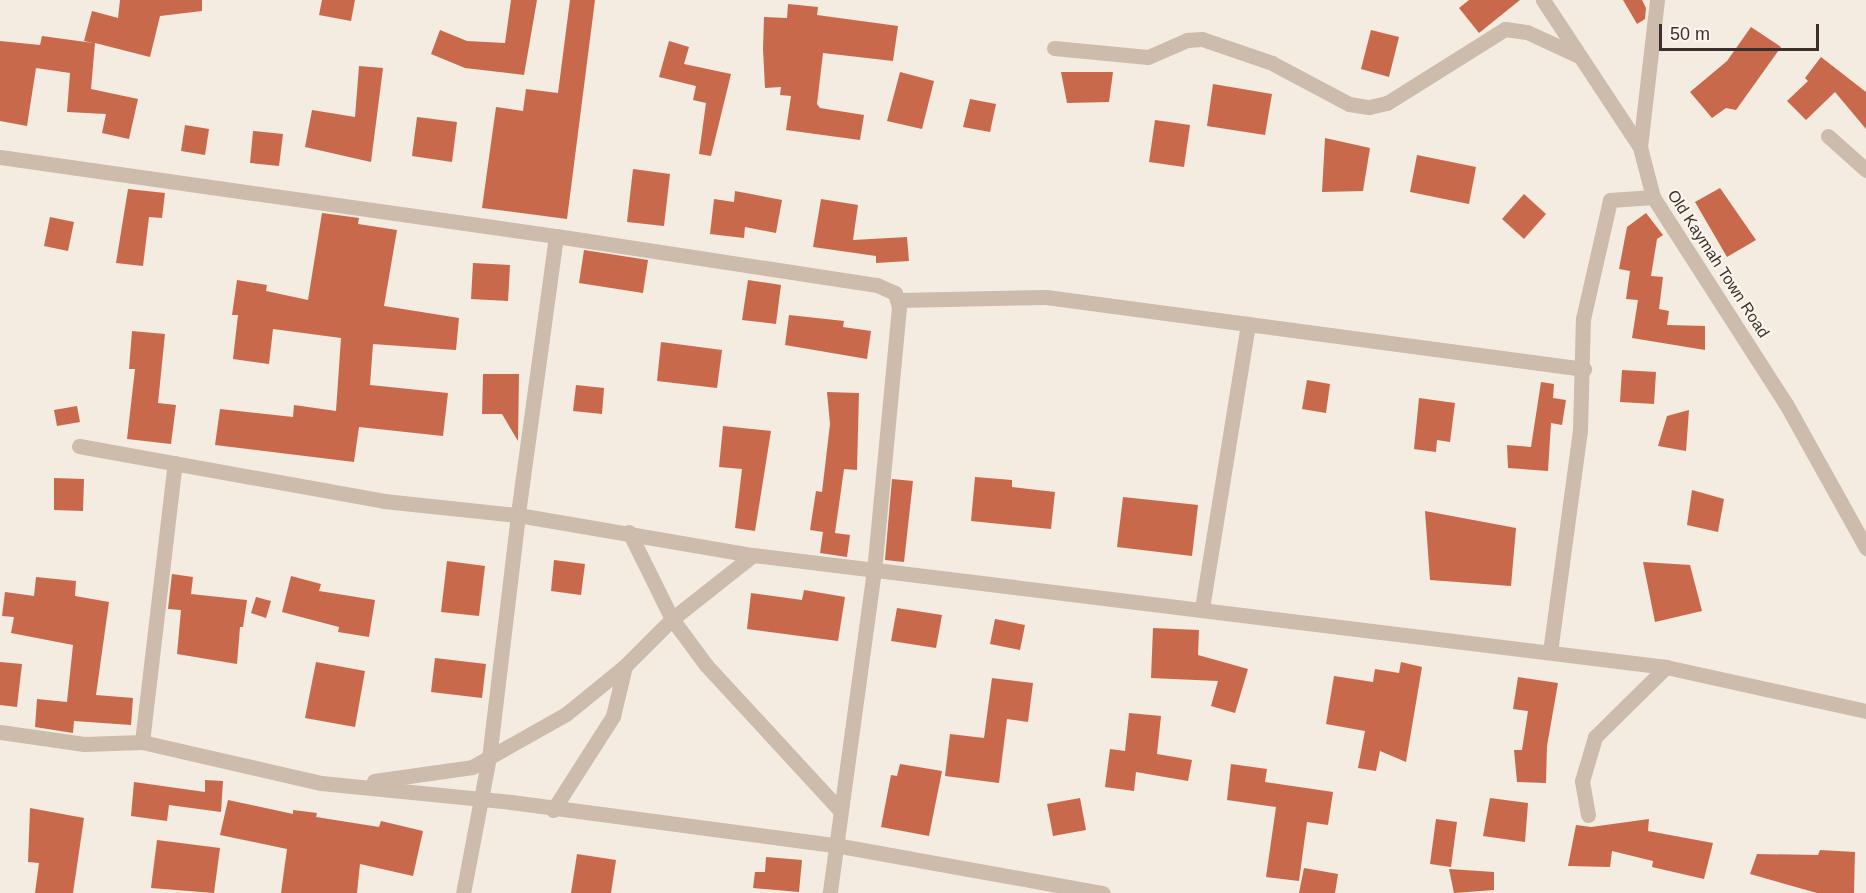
<!DOCTYPE html>
<html>
<head>
<meta charset="utf-8">
<style>
  body { margin:0 }
  #map { position:relative; width:1866px; height:893px; overflow:hidden; background:#f4ebe1; font-family:Helvetica,sans-serif }
  div>[style] { position:absolute }
  [style*='--x'] { left:calc(var(--x)*1px); top:calc(var(--y)*1px); width:calc(var(--w)*1px); rotate:calc(var(--a)*1deg) }
  .building>* { inset:0; background:#c8694b }
  .street>* { height:15px; margin:-7.5px; padding:0 7.5px; transform-origin:7.5px; border-radius:7.5px; background:#cdbbac }
  span { translate:-50% -50%; white-space:nowrap; text-align:center; line-height:1.15; -webkit-text-stroke:4.5px #fbf5ee; paint-order:stroke }
  .street-label { font-size:16px; color:#3b302b }
  .scale { position:absolute; left:1659px; top:24px; width:160px; height:27px; box-sizing:border-box; border:3px solid #3b302b; border-top:0; padding-left:8px; font-size:18px; line-height:21px; white-space:nowrap; color:#3b302b; -webkit-text-stroke:4px #fbf5ee; paint-order:stroke }
</style>
</head>
<body>
<div id="map">
  <div class="building">
    <div style="clip-path:polygon(120px 0,202px 0,202px 11px,160px 16px,150px 57px,95px 43px,91px 89px,138px 99px,129px 139px,102px 133px,106px 114px,67px 112px,70px 73px,36px 68px,27px 126px,0 121px,0 41px,40px 45px,42px 36px,93px 43px,84px 41px,92px 11px,118px 18px)"></div>
    <div style="clip-path:polygon(322px 0,355px 0,351px 21px,319px 15px)"></div>
    <div style="clip-path:polygon(511px 0,537px 0,524px 75px,465px 68px,431px 54px,440px 30px,467px 41px,505px 43px)"></div>
    <div style="clip-path:polygon(570px 0,595px 0,567px 219px,482px 208px,496px 107px,523px 111px,526px 89px,558px 93px)"></div>
    <div style="clip-path:polygon(1469px 0,1520px 0,1479px 33px,1459px 8px)"></div>
    <div style="clip-path:polygon(1623px 0,1642px 0,1646px 8px,1645px 19px,1637px 24px)"></div>
    <div style="clip-path:polygon(788px 4px,818px 7px,817px 15px,898px 26px,893px 61px,823px 53px,817px 104px,820px 108px,864px 115px,860px 140px,786px 130px,791px 96px,780px 95px,781px 87px,765px 88px,763px 49px,764px 17px,787px 18px)"></div>
    <div style="clip-path:polygon(1751px 27px,1781px 47px,1736px 110px,1726px 108px,1712px 118px,1690px 92px,1727px 61px)"></div>
    <div style="clip-path:polygon(1371px 30px,1399px 37px,1389px 77px,1361px 69px)"></div>
    <div style="clip-path:polygon(669px 41px,689px 47px,684px 64px,731px 74px,711px 156px,699px 154px,706px 103px,693px 100px,696px 86px,659px 77px)"></div>
    <div style="clip-path:polygon(1821px 57px,1866px 92px,1866px 129px,1835px 92px,1806px 120px,1787px 101px,1808px 81px,1805px 78px)"></div>
    <div style="clip-path:polygon(359px 66px,383px 68px,371px 162px,305px 147px,312px 110px,355px 117px)"></div>
    <div style="clip-path:polygon(900px 72px,934px 81px,922px 129px,887px 121px)"></div>
    <div style="clip-path:polygon(1061px 72px,1113px 72px,1109px 102px,1067px 103px)"></div>
    <div style="clip-path:polygon(1213px 84px,1272px 94px,1265px 135px,1207px 126px)"></div>
    <div style="clip-path:polygon(970px 99px,996px 104px,990px 132px,963px 127px)"></div>
    <div style="clip-path:polygon(417px 117px,457px 122px,452px 162px,412px 156px)"></div>
    <div style="clip-path:polygon(1155px 120px,1190px 125px,1184px 167px,1149px 162px)"></div>
    <div style="clip-path:polygon(185px 125px,209px 129px,205px 155px,181px 151px)"></div>
    <div style="clip-path:polygon(253px 131px,283px 134px,279px 166px,250px 163px)"></div>
    <div style="clip-path:polygon(1325px 138px,1370px 148px,1363px 191px,1322px 192px)"></div>
    <div style="clip-path:polygon(1417px 155px,1476px 167px,1469px 204px,1410px 192px)"></div>
    <div style="clip-path:polygon(633px 169px,670px 174px,664px 226px,627px 222px)"></div>
    <div style="clip-path:polygon(1720px 188px,1756px 240px,1727px 257px,1695px 202px)"></div>
    <div style="clip-path:polygon(128px 189px,165px 193px,162px 218px,149px 217px,143px 266px,116px 263px)"></div>
    <div style="clip-path:polygon(735px 191px,782px 200px,776px 233px,745px 227px,744px 238px,710px 234px,714px 199px,734px 202px)"></div>
    <div style="clip-path:polygon(1524px 194px,1546px 214px,1524px 239px,1502px 219px)"></div>
    <div style="clip-path:polygon(821px 199px,858px 205px,853px 240px,907px 237px,909px 261px,876px 263px,876px 256px,813px 247px)"></div>
    <div style="clip-path:polygon(322px 213px,359px 218px,358px 224px,397px 230px,384px 306px,459px 318px,456px 350px,373px 344px,370px 385px,448px 393px,443px 436px,359px 427px,354px 462px,215px 445px,220px 409px,293px 417px,294px 405px,336px 411px,341px 338px,273px 329px,269px 364px,233px 359px,238px 315px,232px 315px,237px 280px,267px 285px,266px 291px,308px 300px)"></div>
    <div style="clip-path:polygon(1646px 213px,1663px 235px,1657px 239px,1651px 276px,1663px 277px,1659px 309px,1669px 311px,1667px 325px,1705px 326px,1705px 350px,1632px 338px,1638px 300px,1626px 299px,1630px 271px,1619px 269px,1627px 227px)"></div>
    <div style="clip-path:polygon(50px 217px,74px 222px,68px 251px,44px 246px)"></div>
    <div style="clip-path:polygon(584px 250px,648px 260px,643px 293px,579px 283px)"></div>
    <div style="clip-path:polygon(473px 263px,510px 265px,508px 301px,471px 299px)"></div>
    <div style="clip-path:polygon(748px 280px,781px 285px,776px 324px,742px 320px)"></div>
    <div style="clip-path:polygon(789px 315px,844px 321px,843px 327px,871px 331px,867px 359px,785px 345px)"></div>
    <div style="clip-path:polygon(132px 331px,165px 334px,158px 403px,176px 405px,171px 444px,127px 439px,135px 369px,129px 369px)"></div>
    <div style="clip-path:polygon(661px 342px,722px 350px,717px 388px,657px 381px)"></div>
    <div style="clip-path:polygon(1622px 370px,1656px 372px,1654px 404px,1620px 402px)"></div>
    <div style="clip-path:polygon(483px 374px,519px 374px,518px 441px,502px 414px,482px 414px)"></div>
    <div style="clip-path:polygon(1307px 380px,1330px 384px,1326px 413px,1302px 409px)"></div>
    <div style="clip-path:polygon(1541px 382px,1554px 384px,1553px 398px,1566px 400px,1562px 425px,1551px 423px,1548px 471px,1508px 468px,1507px 445px,1531px 447px)"></div>
    <div style="clip-path:polygon(576px 385px,604px 388px,602px 414px,573px 411px)"></div>
    <div style="clip-path:polygon(827px 392px,859px 393px,857px 470px,844px 469px,835px 533px,850px 535px,847px 557px,820px 553px,823px 532px,810px 530px,816px 491px,822px 492px,830px 424px)"></div>
    <div style="clip-path:polygon(1419px 398px,1455px 403px,1450px 442px,1437px 440px,1436px 452px,1414px 449px)"></div>
    <div style="clip-path:polygon(77px 406px,80px 422px,57px 426px,54px 410px)"></div>
    <div style="clip-path:polygon(1689px 410px,1686px 451px,1658px 446px,1667px 416px)"></div>
    <div style="clip-path:polygon(723px 426px,771px 431px,755px 531px,735px 528px,742px 469px,719px 467px)"></div>
    <div style="clip-path:polygon(975px 477px,1012px 480px,1012px 487px,1055px 492px,1051px 529px,971px 521px)"></div>
    <div style="clip-path:polygon(54px 478px,84px 479px,83px 511px,54px 510px)"></div>
    <div style="clip-path:polygon(892px 479px,913px 481px,904px 562px,885px 560px)"></div>
    <div style="clip-path:polygon(1692px 490px,1724px 499px,1718px 532px,1687px 525px)"></div>
    <div style="clip-path:polygon(1123px 497px,1198px 505px,1192px 556px,1117px 547px)"></div>
    <div style="clip-path:polygon(1425px 511px,1516px 528px,1511px 586px,1430px 580px)"></div>
    <div style="clip-path:polygon(554px 560px,585px 564px,581px 595px,551px 591px)"></div>
    <div style="clip-path:polygon(447px 561px,485px 566px,479px 616px,441px 612px)"></div>
    <div style="clip-path:polygon(1643px 562px,1690px 565px,1702px 611px,1655px 622px)"></div>
    <div style="clip-path:polygon(172px 574px,193px 577px,191px 594px,247px 600px,243px 627px,240px 627px,237px 664px,177px 654px,181px 610px,168px 609px)"></div>
    <div style="clip-path:polygon(291px 576px,321px 584px,319px 591px,375px 600px,369px 637px,338px 632px,339px 627px,282px 612px)"></div>
    <div style="clip-path:polygon(36px 577px,76px 581px,75px 596px,109px 602px,96px 695px,133px 698px,131px 725px,74px 721px,73px 733px,35px 727px,37px 699px,67px 702px,73px 645px,11px 633px,14px 617px,2px 616px,5px 592px,34px 596px)"></div>
    <div style="clip-path:polygon(804px 590px,845px 597px,838px 641px,747px 629px,751px 593px,802px 600px)"></div>
    <div style="clip-path:polygon(256px 597px,271px 601px,266px 618px,251px 613px)"></div>
    <div style="clip-path:polygon(897px 608px,942px 615px,936px 648px,891px 641px)"></div>
    <div style="clip-path:polygon(995px 619px,1025px 625px,1020px 650px,990px 644px)"></div>
    <div style="clip-path:polygon(1153px 628px,1199px 630px,1198px 655px,1248px 669px,1235px 713px,1211px 706px,1218px 681px,1151px 678px)"></div>
    <div style="clip-path:polygon(435px 658px,486px 664px,482px 698px,431px 692px)"></div>
    <div style="clip-path:polygon(0 662px,22px 664px,17px 707px,0 705px)"></div>
    <div style="clip-path:polygon(316px 662px,365px 671px,355px 727px,305px 718px)"></div>
    <div style="clip-path:polygon(1401px 662px,1422px 667px,1406px 762px,1380px 751px,1376px 771px,1358px 768px,1365px 731px,1326px 724px,1334px 676px,1373px 682px,1375px 669px,1399px 673px)"></div>
    <div style="clip-path:polygon(1518px 677px,1558px 683px,1547px 746px,1546px 783px,1517px 782px,1514px 750px,1522px 750px,1528px 711px,1513px 709px)"></div>
    <div style="clip-path:polygon(992px 678px,1033px 683px,1028px 722px,1007px 719px,999px 783px,945px 776px,950px 734px,984px 738px)"></div>
    <div style="clip-path:polygon(1129px 713px,1161px 716px,1157px 754px,1192px 760px,1188px 781px,1136px 772px,1134px 791px,1105px 787px,1110px 749px,1125px 751px)"></div>
    <div style="clip-path:polygon(900px 764px,942px 771px,929px 836px,881px 827px,891px 775px,897px 776px)"></div>
    <div style="clip-path:polygon(1231px 764px,1267px 769px,1265px 782px,1333px 792px,1328px 825px,1307px 822px,1299px 881px,1266px 877px,1276px 807px,1227px 800px)"></div>
    <div style="clip-path:polygon(205px 780px,223px 781px,221px 812px,169px 805px,167px 821px,131px 816px,134px 782px,205px 792px)"></div>
    <div style="clip-path:polygon(1080px 798px,1086px 830px,1053px 836px,1047px 804px)"></div>
    <div style="clip-path:polygon(1490px 798px,1528px 803px,1525px 842px,1483px 836px)"></div>
    <div style="clip-path:polygon(228px 800px,293px 814px,293px 810px,317px 813px,316px 817px,379px 827px,381px 821px,423px 831px,413px 876px,360px 864px,357px 893px,281px 893px,287px 849px,220px 835px)"></div>
    <div style="clip-path:polygon(30px 808px,84px 818px,73px 893px,35px 893px,39px 863px,28px 862px)"></div>
    <div style="clip-path:polygon(1436px 819px,1457px 822px,1451px 867px,1430px 864px)"></div>
    <div style="clip-path:polygon(1649px 819px,1648px 831px,1713px 843px,1704px 879px,1652px 867px,1653px 861px,1612px 851px,1610px 867px,1568px 866px,1576px 825px,1591px 827px)"></div>
    <div style="clip-path:polygon(157px 840px,220px 848px,214px 893px,151px 888px)"></div>
    <div style="clip-path:polygon(1820px 850px,1855px 852px,1854px 893px,1817px 893px,1750px 874px,1757px 854px,1818px 855px)"></div>
    <div style="clip-path:polygon(577px 854px,616px 860px,611px 893px,571px 893px)"></div>
    <div style="clip-path:polygon(766px 857px,802px 860px,799px 892px,753px 888px,755px 872px,765px 872px)"></div>
    <div style="clip-path:polygon(1304px 868px,1338px 874px,1335px 893px,1299px 893px)"></div>
    <div style="clip-path:polygon(1449px 869px,1494px 872px,1494px 890px,1454px 893px)"></div>
  </div>
  <div class="street">
    <div style="--x:1543;--y:0;--w:176;--a:56.6"></div>
    <div style="--x:1640;--y:147;--w:52;--a:75.4"></div>
    <div style="--x:1653;--y:197;--w:246;--a:57.3"></div>
    <div style="--x:1786;--y:404;--w:165;--a:60.9"></div>
    <div style="--x:1054;--y:48;--w:94;--a:5.5"></div>
    <div style="--x:1148;--y:57;--w:43;--a:-23.6"></div>
    <div style="--x:1187;--y:40;--w:15;--a:-4"></div>
    <div style="--x:1202;--y:39;--w:74;--a:18.9"></div>
    <div style="--x:1272;--y:63;--w:87;--a:28"></div>
    <div style="--x:1349;--y:104;--w:20;--a:9"></div>
    <div style="--x:1369;--y:107;--w:18;--a:-13"></div>
    <div style="--x:1387;--y:103;--w:139;--a:-32.1"></div>
    <div style="--x:1505;--y:29;--w:22;--a:8"></div>
    <div style="--x:1527;--y:32;--w:57;--a:24.8"></div>
    <div style="--x:1828;--y:136;--w:51;--a:41.8"></div>
    <div style="--x:1640;--y:147;--w:148;--a:-83.4"></div>
    <div style="--x:0;--y:157;--w:562;--a:8.09"></div>
    <div style="--x:556;--y:236;--w:325;--a:8.7"></div>
    <div style="--x:877;--y:285;--w:20;--a:24"></div>
    <div style="--x:895;--y:293;--w:15;--a:74"></div>
    <div style="--x:899;--y:307;--w:264;--a:95.4"></div>
    <div style="--x:874;--y:570;--w:326;--a:97.8"></div>
    <div style="--x:556;--y:236;--w:282;--a:97.8"></div>
    <div style="--x:518;--y:515;--w:238;--a:9.7"></div>
    <div style="--x:753;--y:555;--w:920;--a:6.99"></div>
    <div style="--x:1666;--y:667;--w:205;--a:12.4"></div>
    <div style="--x:898;--y:300;--w:148;--a:-1.2"></div>
    <div style="--x:1046;--y:297;--w:543;--a:7.62"></div>
    <div style="--x:79;--y:446;--w:310;--a:10.2"></div>
    <div style="--x:384;--y:501;--w:135;--a:6"></div>
    <div style="--x:518;--y:515;--w:244;--a:96.8"></div>
    <div style="--x:489;--y:757;--w:138;--a:100.8"></div>
    <div style="--x:629;--y:532;--w:97;--a:63.7"></div>
    <div style="--x:672;--y:619;--w:57;--a:53.5"></div>
    <div style="--x:706;--y:665;--w:196;--a:47.3"></div>
    <div style="--x:1202;--y:608;--w:288;--a:-80.8"></div>
    <div style="--x:1550;--y:652;--w:224;--a:-82.3"></div>
    <div style="--x:1580;--y:430;--w:111;--a:-88.5"></div>
    <div style="--x:1583;--y:319;--w:122;--a:-77.2"></div>
    <div style="--x:1610;--y:200;--w:43;--a:-4"></div>
    <div style="--x:0;--y:732;--w:85;--a:8.1"></div>
    <div style="--x:84;--y:744;--w:58;--a:-2"></div>
    <div style="--x:142;--y:742;--w:184;--a:12.9"></div>
    <div style="--x:321;--y:783;--w:191;--a:5.7"></div>
    <div style="--x:511;--y:802;--w:327;--a:7.6"></div>
    <div style="--x:835;--y:845;--w:272;--a:10.2"></div>
    <div style="--x:142;--y:742;--w:281;--a:-83.3"></div>
    <div style="--x:374;--y:781;--w:99;--a:-8.1"></div>
    <div style="--x:472;--y:767;--w:108;--a:-29.4"></div>
    <div style="--x:566;--y:714;--w:76;--a:-39.1"></div>
    <div style="--x:625;--y:666;--w:66;--a:-45"></div>
    <div style="--x:672;--y:619;--w:103;--a:-38.3"></div>
    <div style="--x:553;--y:810;--w:112;--a:-57.4"></div>
    <div style="--x:613;--y:716;--w:51;--a:-76.5"></div>
    <div style="--x:1588;--y:815;--w:35;--a:-100"></div>
    <div style="--x:1582;--y:781;--w:46;--a:-73.5"></div>
    <div style="--x:1595;--y:737;--w:100;--a:-44.6"></div>
  </div>
  <div class="street-label">
    <span style="left:1718px;top:264px;rotate:57deg">Old Kaymah Town Road</span>
  </div>
  <div class="scale">50 m</div>
</div>
</body>
</html>
